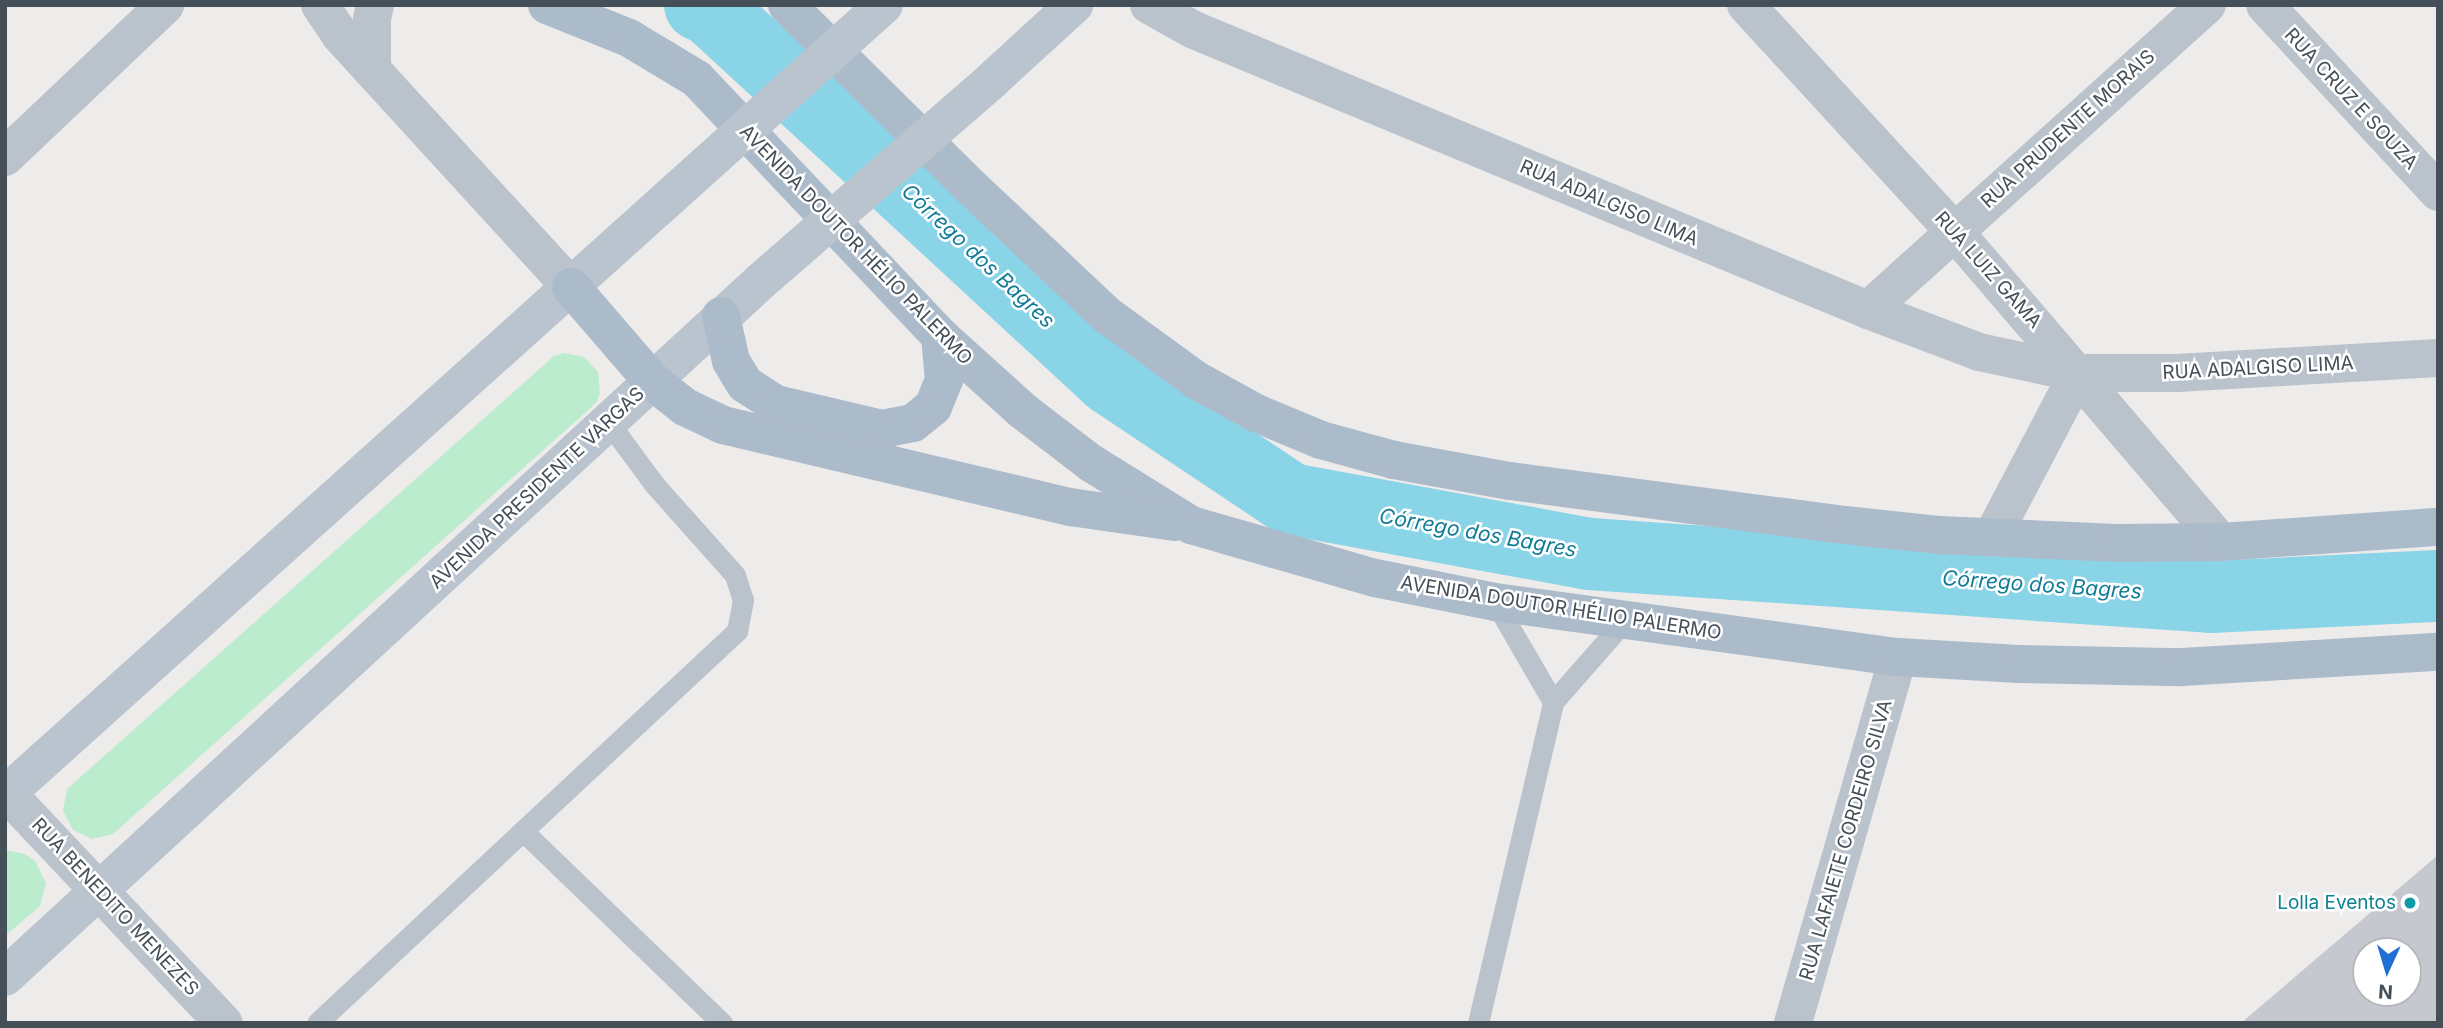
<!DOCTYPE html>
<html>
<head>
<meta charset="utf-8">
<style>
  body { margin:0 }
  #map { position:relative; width:2443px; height:1028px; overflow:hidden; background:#eeebeb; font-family:Inter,sans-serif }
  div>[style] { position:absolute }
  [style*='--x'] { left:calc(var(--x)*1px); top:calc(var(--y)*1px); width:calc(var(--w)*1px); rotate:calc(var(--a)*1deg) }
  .green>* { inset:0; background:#baeccd }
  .river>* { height:72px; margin:-36px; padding:0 36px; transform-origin:36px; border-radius:36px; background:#89d4e7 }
  .building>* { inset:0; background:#c5c8ce }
  .lane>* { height:21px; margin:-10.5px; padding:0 10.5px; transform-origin:10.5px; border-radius:10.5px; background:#bac3cb }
  .street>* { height:38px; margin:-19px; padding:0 19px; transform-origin:19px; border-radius:19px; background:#bac3cb }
  .secondary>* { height:38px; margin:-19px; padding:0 19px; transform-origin:19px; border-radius:19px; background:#b9c4cf }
  .primary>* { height:38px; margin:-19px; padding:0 19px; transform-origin:19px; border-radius:19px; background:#acbbca }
  .secondary-bridge>* { height:38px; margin:-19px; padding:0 19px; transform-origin:19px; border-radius:19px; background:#b9c4cf }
  .dots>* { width:19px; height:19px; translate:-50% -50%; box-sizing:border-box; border:4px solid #fff; border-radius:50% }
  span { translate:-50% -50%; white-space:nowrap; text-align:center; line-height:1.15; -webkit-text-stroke:5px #fff; paint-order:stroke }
  .street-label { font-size:19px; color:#454f58 }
  .culture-label { font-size:19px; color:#0d838f }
  .right { translate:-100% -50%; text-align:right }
  .water-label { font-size:21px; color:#127c97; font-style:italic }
  .frame { position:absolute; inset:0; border:7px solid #454f58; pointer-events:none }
  .north { position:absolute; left:2352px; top:937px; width:70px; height:70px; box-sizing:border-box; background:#fff; border:2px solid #b5b9bc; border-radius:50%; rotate:184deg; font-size:19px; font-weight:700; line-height:28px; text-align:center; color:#454f58 }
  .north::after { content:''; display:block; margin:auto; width:24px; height:32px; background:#2070d3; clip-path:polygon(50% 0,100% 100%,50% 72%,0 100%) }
</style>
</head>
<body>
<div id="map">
  <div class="green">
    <div style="clip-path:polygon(564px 353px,584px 357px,598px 372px,600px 393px,596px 403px,113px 834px,92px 839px,73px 830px,63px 811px,67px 789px,554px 356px)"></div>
    <div style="clip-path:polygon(5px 850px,25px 854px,35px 861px,46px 883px,40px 906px,5px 936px)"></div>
  </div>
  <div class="river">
    <div style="--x:700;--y:5;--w:11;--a:22"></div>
    <div style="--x:710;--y:9;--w:546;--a:42.7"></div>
    <div style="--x:1111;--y:379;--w:216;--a:33.8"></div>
    <div style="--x:1290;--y:499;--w:305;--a:10.4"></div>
    <div style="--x:1590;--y:554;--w:622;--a:3.96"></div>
    <div style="--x:2211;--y:597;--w:227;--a:-2.8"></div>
  </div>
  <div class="building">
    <div style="clip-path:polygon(evenodd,2438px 855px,2438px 1023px,2241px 1023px,2438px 855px,2366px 951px,2408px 951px,2408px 993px,2366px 993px,2366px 951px)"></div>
  </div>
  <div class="lane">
    <div style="--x:1495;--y:602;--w:116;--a:59.9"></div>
    <div style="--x:523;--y:831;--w:277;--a:44"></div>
    <div style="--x:317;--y:1023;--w:575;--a:-43.03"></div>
    <div style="--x:737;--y:631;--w:32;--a:-79"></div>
    <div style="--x:743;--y:600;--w:26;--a:-108"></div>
    <div style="--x:735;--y:575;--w:122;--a:-131.7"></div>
    <div style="--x:654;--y:484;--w:76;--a:-126.4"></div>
    <div style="--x:1478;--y:1023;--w:330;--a:-76.8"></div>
    <div style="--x:1553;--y:702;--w:109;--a:-48.7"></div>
  </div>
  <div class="street">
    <div style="--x:320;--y:5;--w:36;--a:56"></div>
    <div style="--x:340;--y:35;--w:342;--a:47.5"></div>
    <div style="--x:1149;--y:5;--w:51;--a:29.1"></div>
    <div style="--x:1194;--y:30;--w:730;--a:22.56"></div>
    <div style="--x:1868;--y:310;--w:119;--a:20.7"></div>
    <div style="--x:1979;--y:352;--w:101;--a:12"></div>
    <div style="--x:2078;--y:373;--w:99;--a:0"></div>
    <div style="--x:2177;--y:373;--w:261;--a:-3.3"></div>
    <div style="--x:1746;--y:5;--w:307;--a:47.4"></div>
    <div style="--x:1954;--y:231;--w:410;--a:49.4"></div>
    <div style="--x:2265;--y:5;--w:255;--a:47.2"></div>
    <div style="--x:372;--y:70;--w:51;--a:-90"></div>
    <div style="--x:372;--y:19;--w:14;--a:-78"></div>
    <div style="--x:5;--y:157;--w:221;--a:-43.5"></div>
    <div style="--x:1868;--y:310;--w:456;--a:-42"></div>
    <div style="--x:1992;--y:537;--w:185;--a:-62.3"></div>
    <div style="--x:5;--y:791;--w:319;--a:46.7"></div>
    <div style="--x:1793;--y:1023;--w:381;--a:-74"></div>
  </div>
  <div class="secondary">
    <div style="--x:991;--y:81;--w:113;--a:-42.5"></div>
    <div style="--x:5;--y:795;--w:896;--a:-41.97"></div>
    <div style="--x:5;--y:977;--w:1026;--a:-42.63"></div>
  </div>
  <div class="primary">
    <div style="--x:547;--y:5;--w:88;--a:21.9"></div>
    <div style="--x:629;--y:38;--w:79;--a:31.1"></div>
    <div style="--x:697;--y:79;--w:354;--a:46.6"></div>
    <div style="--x:940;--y:336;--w:112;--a:42.1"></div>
    <div style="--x:1023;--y:411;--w:86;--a:37.4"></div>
    <div style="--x:1091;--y:463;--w:118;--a:31.8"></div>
    <div style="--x:1191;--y:525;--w:191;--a:16.1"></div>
    <div style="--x:1375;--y:578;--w:122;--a:11.3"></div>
    <div style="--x:1495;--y:602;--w:407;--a:7.8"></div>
    <div style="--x:1898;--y:657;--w:121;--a:3.3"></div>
    <div style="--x:2019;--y:664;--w:163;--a:1.1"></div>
    <div style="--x:2182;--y:667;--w:256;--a:-3.4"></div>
    <div style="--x:787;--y:5;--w:260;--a:44.7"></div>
    <div style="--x:972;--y:188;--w:185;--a:43.3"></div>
    <div style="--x:1107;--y:315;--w:110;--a:36.1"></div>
    <div style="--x:1196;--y:380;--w:68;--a:28.8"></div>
    <div style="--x:1256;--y:413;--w:70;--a:22.6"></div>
    <div style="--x:1321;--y:440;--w:76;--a:15.3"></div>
    <div style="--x:1394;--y:460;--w:118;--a:10.3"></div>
    <div style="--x:1510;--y:481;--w:338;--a:7.5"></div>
    <div style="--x:1845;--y:525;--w:96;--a:6"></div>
    <div style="--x:1940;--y:535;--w:177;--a:2.6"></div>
    <div style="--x:2117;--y:543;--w:104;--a:-0.6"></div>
    <div style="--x:2221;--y:542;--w:218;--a:-4"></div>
    <div style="--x:571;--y:287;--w:124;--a:49.2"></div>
    <div style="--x:652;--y:381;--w:42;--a:38.2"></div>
    <div style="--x:685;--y:407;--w:42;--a:25.3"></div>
    <div style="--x:723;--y:425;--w:357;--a:13.3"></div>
    <div style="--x:1070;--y:507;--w:106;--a:8.1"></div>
    <div style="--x:721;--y:316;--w:46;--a:77.5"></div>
    <div style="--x:731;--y:361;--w:27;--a:59"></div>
    <div style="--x:745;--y:384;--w:37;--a:33"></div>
    <div style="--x:776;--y:404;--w:109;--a:13.3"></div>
    <div style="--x:882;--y:429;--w:32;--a:-11"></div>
    <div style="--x:913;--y:423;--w:26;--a:-39"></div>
    <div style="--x:933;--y:407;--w:29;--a:-68"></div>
    <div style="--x:944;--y:380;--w:44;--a:-95.2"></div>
  </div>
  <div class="secondary-bridge">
    <div style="--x:671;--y:196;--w:286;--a:-41.9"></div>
    <div style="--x:760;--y:282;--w:306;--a:-41"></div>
  </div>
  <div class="dots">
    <div style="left:2410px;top:903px;background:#0f9aa8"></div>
  </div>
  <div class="street-label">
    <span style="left:2351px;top:99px;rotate:47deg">RUA CRUZ E SOUZA</span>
    <span style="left:2068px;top:129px;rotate:-42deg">RUA PRUDENTE MORAIS</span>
    <span style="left:1609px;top:203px;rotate:23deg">RUA ADALGISO LIMA</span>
    <span style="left:856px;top:245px;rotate:46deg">AVENIDA DOUTOR HÉLIO PALERMO</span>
    <span style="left:1988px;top:270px;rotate:48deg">RUA LUIZ GAMA</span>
    <span style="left:2258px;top:368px;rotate:-3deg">RUA ADALGISO LIMA</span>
    <span style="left:537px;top:488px;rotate:-43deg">AVENIDA PRESIDENTE VARGAS</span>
    <span style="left:1561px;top:608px;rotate:9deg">AVENIDA DOUTOR HÉLIO PALERMO</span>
    <span style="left:1846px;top:840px;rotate:-74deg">RUA LAFAIETE CORDEIRO SILVA</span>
    <span style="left:115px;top:907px;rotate:47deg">RUA BENEDITO MENEZES</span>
  </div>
  <div class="culture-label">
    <span class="right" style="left:2396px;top:903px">Lolla Eventos</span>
  </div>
  <div class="water-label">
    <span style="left:978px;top:256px;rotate:43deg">Córrego dos Bagres</span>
    <span style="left:1478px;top:533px;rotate:10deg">Córrego dos Bagres</span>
    <span style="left:2042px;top:585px;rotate:4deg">Córrego dos Bagres</span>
  </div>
  <div class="frame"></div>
  <div class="north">N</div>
</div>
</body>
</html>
